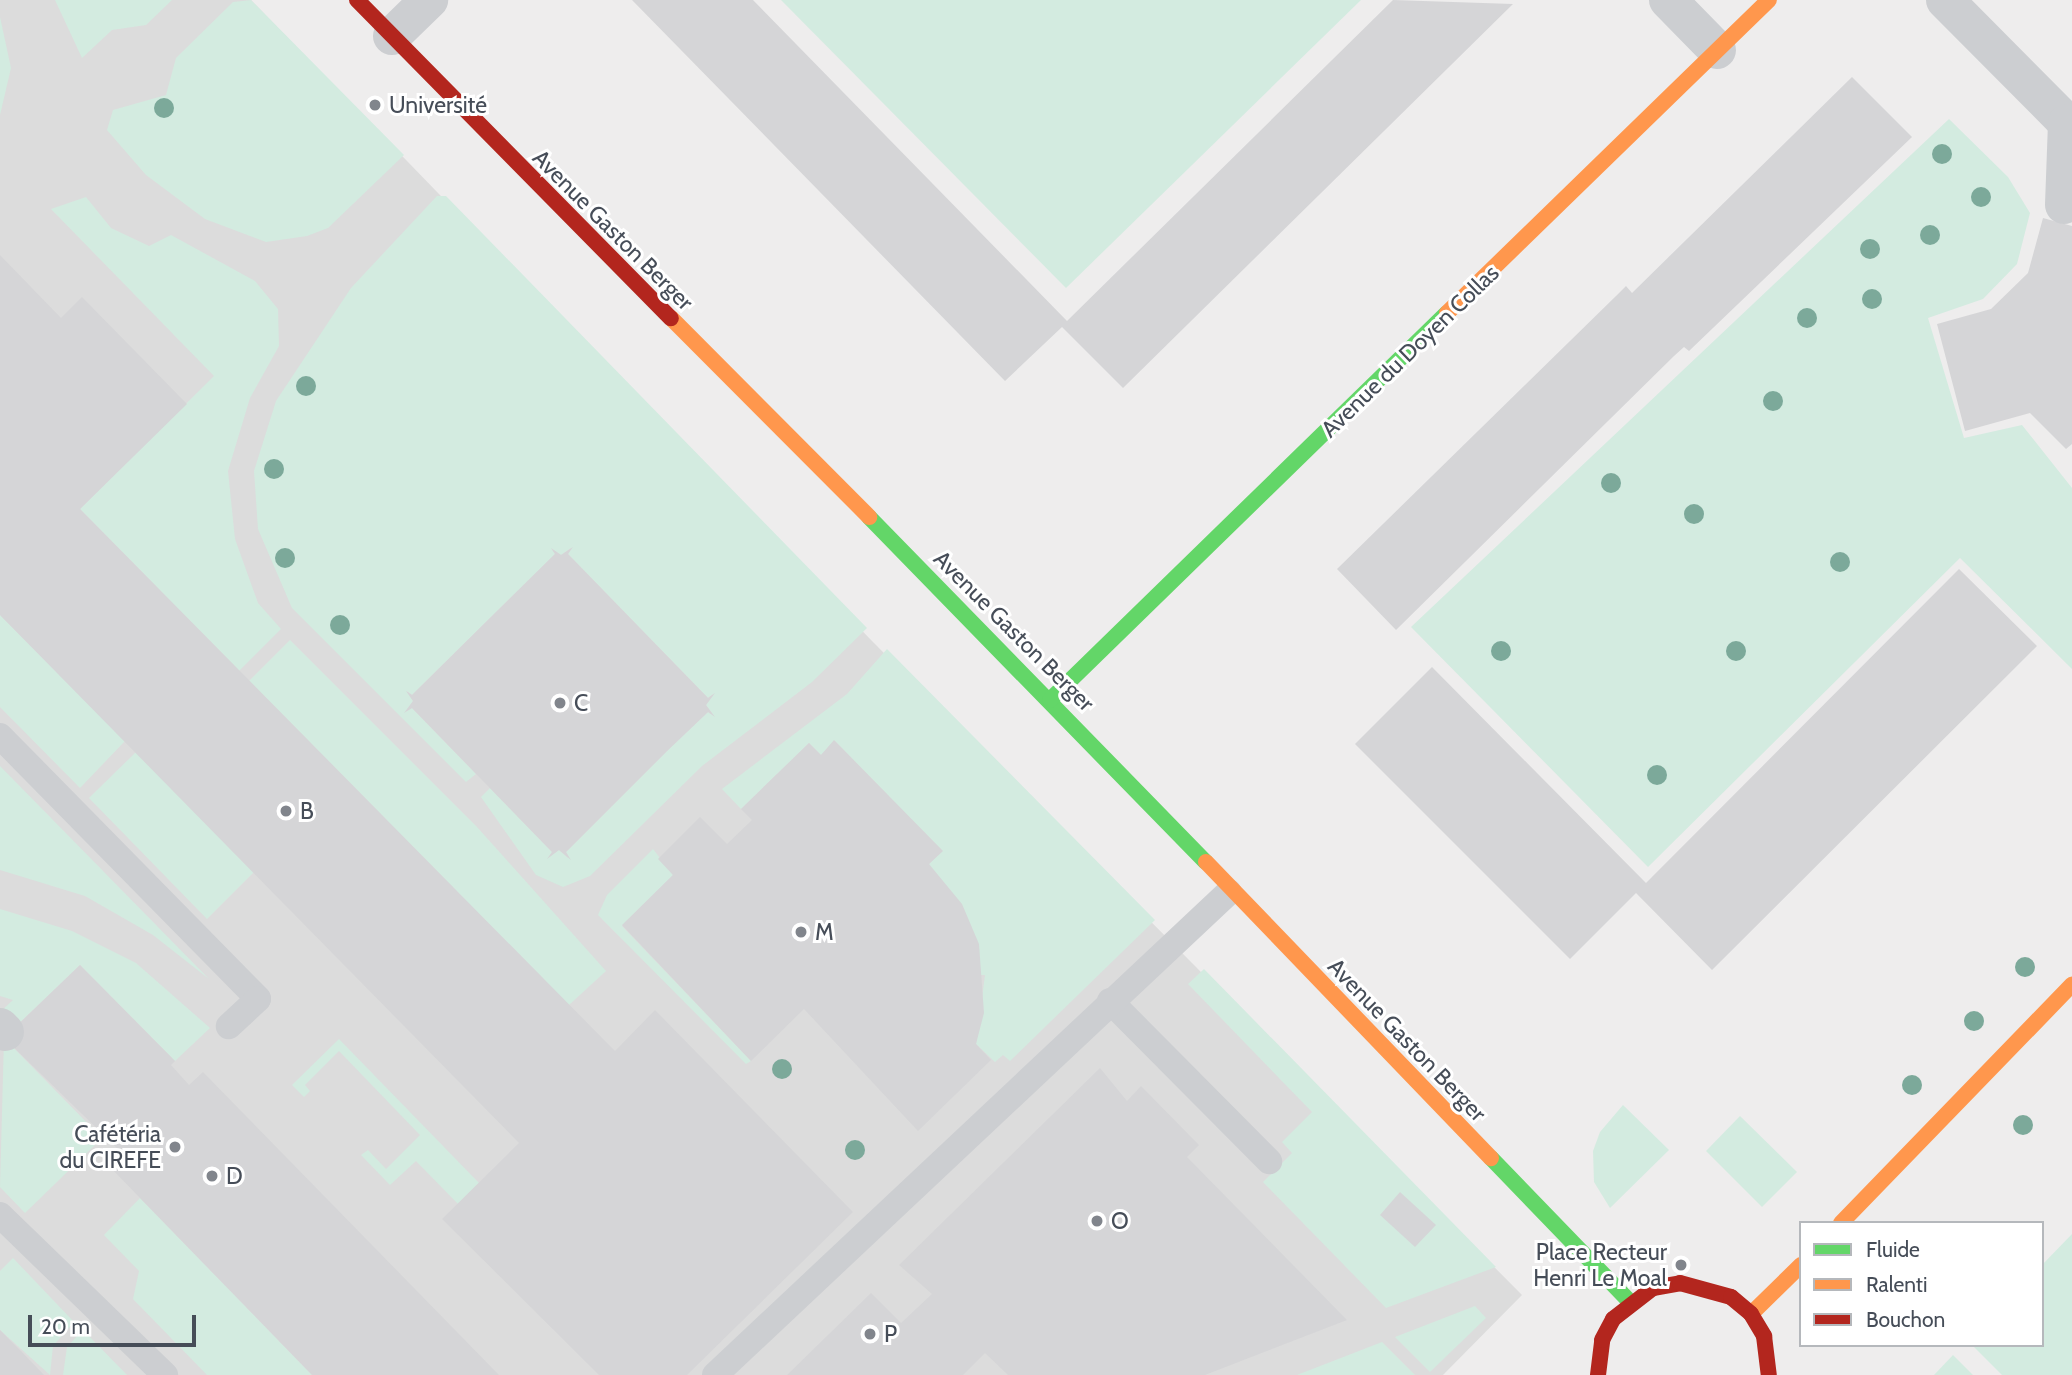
<!DOCTYPE html>
<html>
<head>
<meta charset="utf-8">
<style>
  body { margin:0 }
  #map { position:relative; width:2072px; height:1375px; overflow:hidden; background:#eeeded; font-family:Cabin,sans-serif }
  div>[style] { position:absolute }
  [style*='--x'] { left:calc(var(--x)*1px); top:calc(var(--y)*1px); width:calc(var(--w)*1px); rotate:calc(var(--a)*1deg) }
  .education>* { inset:0; background:#dcdcdc }
  .green>* { inset:0; background:#d3ebe0 }
  .building>* { inset:0; background:#d5d5d7 }
  .lane>* { height:26px; margin:-13px; padding:0 13px; transform-origin:13px; border-radius:13px; background:#ccced1 }
  .street>* { height:38px; margin:-19px; padding:0 19px; transform-origin:19px; border-radius:19px; background:#ccced1 }
  .fast>* { height:16px; margin:-8px; padding:0 8px; transform-origin:8px; border-radius:8px; background:#63d668 }
  .slow>* { height:16px; margin:-8px; padding:0 8px; transform-origin:8px; border-radius:8px; background:#ff974d }
  .jam>* { height:16px; margin:-8px; padding:0 8px; transform-origin:8px; border-radius:8px; background:#b3261e }
  .trees>* { width:20px; height:20px; margin:-10px; border-radius:50%; background:#7ca99a }
  .dots>* { width:19px; height:19px; translate:-50% -50%; box-sizing:border-box; border:4px solid #fff; border-radius:50% }
  span { translate:-50% -50%; white-space:nowrap; text-align:center; line-height:1.15; -webkit-text-stroke:6px #fff; paint-order:stroke }
  .poi-label { font-size:23px; color:#464d58 }
  .left { translate:0 -50%; text-align:left }
  .right { translate:-100% -50%; text-align:right }
  .street-label { font-size:23px; color:#464d58 }
  .legend { position:absolute; left:1799px; top:1221px; width:245px; height:126px; box-sizing:border-box; background:#fff; border:2px solid #b5b8bc; margin:0; padding:9px 12px; list-style:none; font-size:21px; color:#464d58 }
  .legend li { display:flex; align-items:center; gap:14px; height:35px }
  .legend b { width:35px; border:2px solid #b5b8bc }
  .scale { position:absolute; left:28px; top:1315px; width:168px; height:32px; box-sizing:border-box; border:4px solid #464d58; border-top:0; padding-left:9px; font-size:21px; line-height:24px; white-space:nowrap; color:#464d58; -webkit-text-stroke:5px #fff; paint-order:stroke }
</style>
</head>
<body>
<div id="map">
  <div class="education">
    <div style="clip-path:polygon(0 0,251px 0,873px 642px,1522px 1295px,1443px 1375px,0 1375px)"></div>
  </div>
  <div class="green">
    <div style="clip-path:polygon(55px 0,172px 0,146px 25px,112px 30px,82px 58px)"></div>
    <div style="clip-path:polygon(251px 0,404px 155px,328px 228px,307px 236px,266px 242px,205px 219px,146px 175px,107px 130px,113px 110px,166px 95px,176px 58px,233px 2px)"></div>
    <div style="clip-path:polygon(781px 0,1361px 0,1066px 288px)"></div>
    <div style="clip-path:polygon(0 17px,11px 68px,0 115px)"></div>
    <div style="clip-path:polygon(1949px 119px,2008px 177px,2030px 213px,2017px 264px,1983px 299px,1928px 318px,1964px 438px,2022px 425px,2072px 488px,2072px 669px,1960px 558px,1648px 867px,1411px 627px)"></div>
    <div style="clip-path:polygon(437px 196px,446px 196px,867px 628px,812px 682px,702px 766px,590px 876px,563px 887px,536px 875px,481px 797px,490px 788px,552px 852px,549px 857px,559px 850px,568px 858px,566px 852px,667px 751px,708px 712px,713px 715px,706px 705px,713px 694px,708px 698px,633px 621px,568px 554px,571px 548px,561px 555px,552px 549px,555px 554px,412px 695px,407px 691px,413px 701px,406px 711px,412px 708px,476px 774px,466px 782px,292px 608px,258px 529px,254px 471px,276px 401px,351px 288px)"></div>
    <div style="clip-path:polygon(86px 197px,111px 228px,149px 246px,171px 235px,255px 281px,278px 309px,279px 346px,250px 398px,228px 471px,235px 539px,258px 603px,281px 629px,239px 671px,80px 509px,214px 376px,51px 209px)"></div>
    <div style="clip-path:polygon(0 615px,125px 741px,80px 788px,0 707px)"></div>
    <div style="clip-path:polygon(290px 640px,477px 827px,606px 971px,569px 1005px,249px 681px)"></div>
    <div style="clip-path:polygon(887px 649px,1155px 920px,1010px 1061px,1003px 1055px,995px 1062px,976px 1044px,985px 975px,976px 975px,977px 939px,969px 940px,929px 864px,942px 851px,835px 741px,821px 755px,809px 743px,741px 809px,722px 789px,847px 694px)"></div>
    <div style="clip-path:polygon(136px 752px,254px 872px,207px 919px,89px 798px)"></div>
    <div style="clip-path:polygon(0 766px,209px 979px,153px 935px,85px 896px,0 870px)"></div>
    <div style="clip-path:polygon(653px 849px,673px 875px,622px 926px,751px 1061px,746px 1064px,598px 915px,607px 895px)"></div>
    <div style="clip-path:polygon(0 909px,72px 931px,136px 963px,210px 1028px,175px 1061px,80px 965px,10px 1032px,0 1012px,13px 1000px,0 996px)"></div>
    <div style="clip-path:polygon(1204px 969px,1496px 1267px,1386px 1308px,1263px 1182px,1292px 1153px,1282px 1142px,1312px 1112px,1188px 984px)"></div>
    <div style="clip-path:polygon(4px 1038px,98px 1134px,96px 1144px,25px 1213px,0 1187px)"></div>
    <div style="clip-path:polygon(339px 1039px,479px 1183px,458px 1204px,416px 1161px,390px 1185px,361px 1155px,368px 1150px,386px 1169px,420px 1135px,339px 1051px,305px 1085px,310px 1091px,304px 1097px,292px 1085px)"></div>
    <div style="clip-path:polygon(1623px 1105px,1669px 1150px,1610px 1208px,1594px 1182px,1593px 1151px,1600px 1132px)"></div>
    <div style="clip-path:polygon(1740px 1116px,1797px 1172px,1762px 1207px,1706px 1151px)"></div>
    <div style="clip-path:polygon(140px 1198px,312px 1375px,207px 1375px,133px 1299px,139px 1271px,104px 1235px)"></div>
    <div style="clip-path:polygon(2072px 1234px,2072px 1375px,2002px 1375px,1972px 1345px,2042px 1345px,2042px 1265px)"></div>
    <div style="clip-path:polygon(13px 1258px,74px 1322px,53px 1346px,50px 1375px,0 1330px,0 1271px)"></div>
    <div style="clip-path:polygon(1475px 1306px,1486px 1318px,1430px 1372px,1395px 1337px)"></div>
    <div style="clip-path:polygon(83px 1330px,127px 1375px,63px 1375px,67px 1347px)"></div>
    <div style="clip-path:polygon(1382px 1342px,1415px 1375px,1297px 1375px)"></div>
    <div style="clip-path:polygon(1953px 1355px,1973px 1375px,1934px 1375px)"></div>
  </div>
  <div class="building">
    <div style="clip-path:polygon(632px 0,753px 0,1067px 321px,1393px 0,1513px 4px,1123px 388px,1062px 327px,1005px 381px)"></div>
    <div style="clip-path:polygon(1852px 77px,1912px 137px,1689px 351px,1684px 347px,1674px 356px,1396px 630px,1337px 569px,1616px 296px,1626px 286px,1632px 293px)"></div>
    <div style="clip-path:polygon(2043px 218px,2072px 226px,2072px 444px,2066px 449px,2030px 413px,1965px 431px,1937px 324px,1991px 309px,2028px 273px)"></div>
    <div style="clip-path:polygon(0 255px,61px 318px,82px 297px,187px 404px,80px 509px,615px 1051px,655px 1010px,853px 1212px,687px 1375px,599px 1375px,442px 1219px,519px 1143px,0 615px)"></div>
    <div style="clip-path:polygon(573px 547px,568px 554px,708px 698px,715px 693px,706px 705px,715px 717px,708px 712px,667px 751px,566px 852px,571px 860px,559px 850px,547px 859px,552px 852px,412px 708px,404px 713px,413px 701px,406px 691px,412px 695px,555px 554px,551px 548px,561px 555px)"></div>
    <div style="clip-path:polygon(1959px 569px,2037px 646px,1712px 970px,1636px 893px,1570px 959px,1355px 744px,1432px 667px,1646px 883px)"></div>
    <div style="clip-path:polygon(834px 740px,943px 851px,929px 864px,962px 904px,979px 944px,984px 1013px,976px 1044px,991px 1060px,918px 1131px,804px 1009px,751px 1061px,622px 925px,673px 875px,658px 859px,700px 817px,727px 844px,752px 820px,741px 809px,809px 743px,821px 755px)"></div>
    <div style="clip-path:polygon(80px 965px,175px 1061px,171px 1065px,189px 1085px,203px 1072px,499px 1375px,312px 1375px,107px 1164px,120px 1151px,4px 1038px)"></div>
    <div style="clip-path:polygon(1100px 1068px,1127px 1101px,1141px 1086px,1199px 1145px,1187px 1157px,1347px 1320px,1205px 1375px,1008px 1375px,985px 1353px,963px 1375px,787px 1375px,871px 1293px,901px 1323px,932px 1294px,899px 1265px)"></div>
    <div style="clip-path:polygon(1400px 1192px,1436px 1225px,1415px 1247px,1380px 1215px)"></div>
    <div style="clip-path:polygon(0 1330px,21px 1351px,44px 1375px,0 1375px)"></div>
  </div>
  <div class="lane">
    <div style="--x:0;--y:736;--w:368;--a:45.5"></div>
    <div style="--x:258;--y:999;--w:40;--a:137"></div>
    <div style="--x:1110;--y:1001;--w:226;--a:45.2"></div>
    <div style="--x:0;--y:1215;--w:230;--a:44.1"></div>
    <div style="--x:715;--y:1375;--w:705;--a:-43.22"></div>
  </div>
  <div class="street">
    <div style="--x:1668;--y:0;--w:70;--a:45.6"></div>
    <div style="--x:1945;--y:0;--w:173;--a:45.2"></div>
    <div style="--x:2067;--y:123;--w:82;--a:92.1"></div>
    <div style="--x:392;--y:36;--w:52;--a:-44.2"></div>
    <div style="--x:0;--y:1027;--w:7;--a:45"></div>
  </div>
  <div class="fast">
    <div style="--x:869;--y:517;--w:482;--a:45.7"></div>
    <div style="--x:1050;--y:700;--w:554;--a:-44.27"></div>
    <div style="--x:1491;--y:1158;--w:200;--a:46"></div>
  </div>
  <div class="slow">
    <div style="--x:1447;--y:313;--w:449;--a:-44.2"></div>
    <div style="--x:671;--y:318;--w:281;--a:45.1"></div>
    <div style="--x:1206;--y:862;--w:411;--a:46.1"></div>
    <div style="--x:1841;--y:1223;--w:332;--a:-45.9"></div>
    <div style="--x:1751;--y:1314;--w:70;--a:-44.4"></div>
  </div>
  <div class="jam">
    <div style="--x:357;--y:0;--w:447;--a:45.4"></div>
    <div style="--x:1598;--y:1375;--w:35;--a:-83"></div>
    <div style="--x:1602;--y:1340;--w:24;--a:-62"></div>
    <div style="--x:1613;--y:1319;--w:51;--a:-37.8"></div>
    <div style="--x:1653;--y:1288;--w:27;--a:-10"></div>
    <div style="--x:1680;--y:1283;--w:53;--a:15.4"></div>
    <div style="--x:1731;--y:1297;--w:26;--a:40"></div>
    <div style="--x:1751;--y:1314;--w:26;--a:59"></div>
    <div style="--x:1764;--y:1336;--w:39;--a:83"></div>
  </div>
  <div class="trees">
    <div style="left:164px;top:108px"></div>
    <div style="left:1942px;top:154px"></div>
    <div style="left:1981px;top:197px"></div>
    <div style="left:1930px;top:235px"></div>
    <div style="left:1870px;top:249px"></div>
    <div style="left:1872px;top:299px"></div>
    <div style="left:1807px;top:318px"></div>
    <div style="left:306px;top:386px"></div>
    <div style="left:1773px;top:401px"></div>
    <div style="left:274px;top:469px"></div>
    <div style="left:1611px;top:483px"></div>
    <div style="left:1694px;top:514px"></div>
    <div style="left:285px;top:558px"></div>
    <div style="left:1840px;top:562px"></div>
    <div style="left:340px;top:625px"></div>
    <div style="left:1501px;top:651px"></div>
    <div style="left:1736px;top:651px"></div>
    <div style="left:1657px;top:775px"></div>
    <div style="left:2025px;top:967px"></div>
    <div style="left:1974px;top:1021px"></div>
    <div style="left:782px;top:1069px"></div>
    <div style="left:1912px;top:1085px"></div>
    <div style="left:2023px;top:1125px"></div>
    <div style="left:855px;top:1150px"></div>
  </div>
  <div class="dots">
    <div style="left:375px;top:105px;background:#81858c"></div>
    <div style="left:560px;top:703px;background:#81858c"></div>
    <div style="left:286px;top:811px;background:#81858c"></div>
    <div style="left:801px;top:932px;background:#81858c"></div>
    <div style="left:175px;top:1147px;background:#81858c"></div>
    <div style="left:212px;top:1176px;background:#81858c"></div>
    <div style="left:1097px;top:1221px;background:#81858c"></div>
    <div style="left:1681px;top:1265px;background:#81858c"></div>
    <div style="left:870px;top:1334px;background:#81858c"></div>
  </div>
  <div class="poi-label">
    <span class="left" style="left:389px;top:105px">Université</span>
    <span class="left" style="left:574px;top:703px">C</span>
    <span class="left" style="left:300px;top:811px">B</span>
    <span class="left" style="left:815px;top:932px">M</span>
    <span class="right" style="left:161px;top:1147px">Cafétéria<br>du CIREFE</span>
    <span class="left" style="left:226px;top:1176px">D</span>
    <span class="left" style="left:1111px;top:1221px">O</span>
    <span class="right" style="left:1667px;top:1265px">Place Recteur<br>Henri Le Moal</span>
    <span class="left" style="left:884px;top:1334px">P</span>
  </div>
  <div class="street-label">
    <span style="left:613px;top:230px;rotate:45deg">Avenue Gaston Berger</span>
    <span style="left:1410px;top:351px;rotate:-44deg">Avenue du Doyen Collas</span>
    <span style="left:1014px;top:631px;rotate:45deg">Avenue Gaston Berger</span>
    <span style="left:1407px;top:1040px;rotate:46deg">Avenue Gaston Berger</span>
  </div>
  <ul class="legend">
  <li><b style="height:9px;background:#63d668"></b>Fluide</li>
  <li><b style="height:9px;background:#ff974d"></b>Ralenti</li>
  <li><b style="height:9px;background:#b3261e"></b>Bouchon</li>
  </ul>
  <div class="scale">20 m</div>
</div>
</body>
</html>
